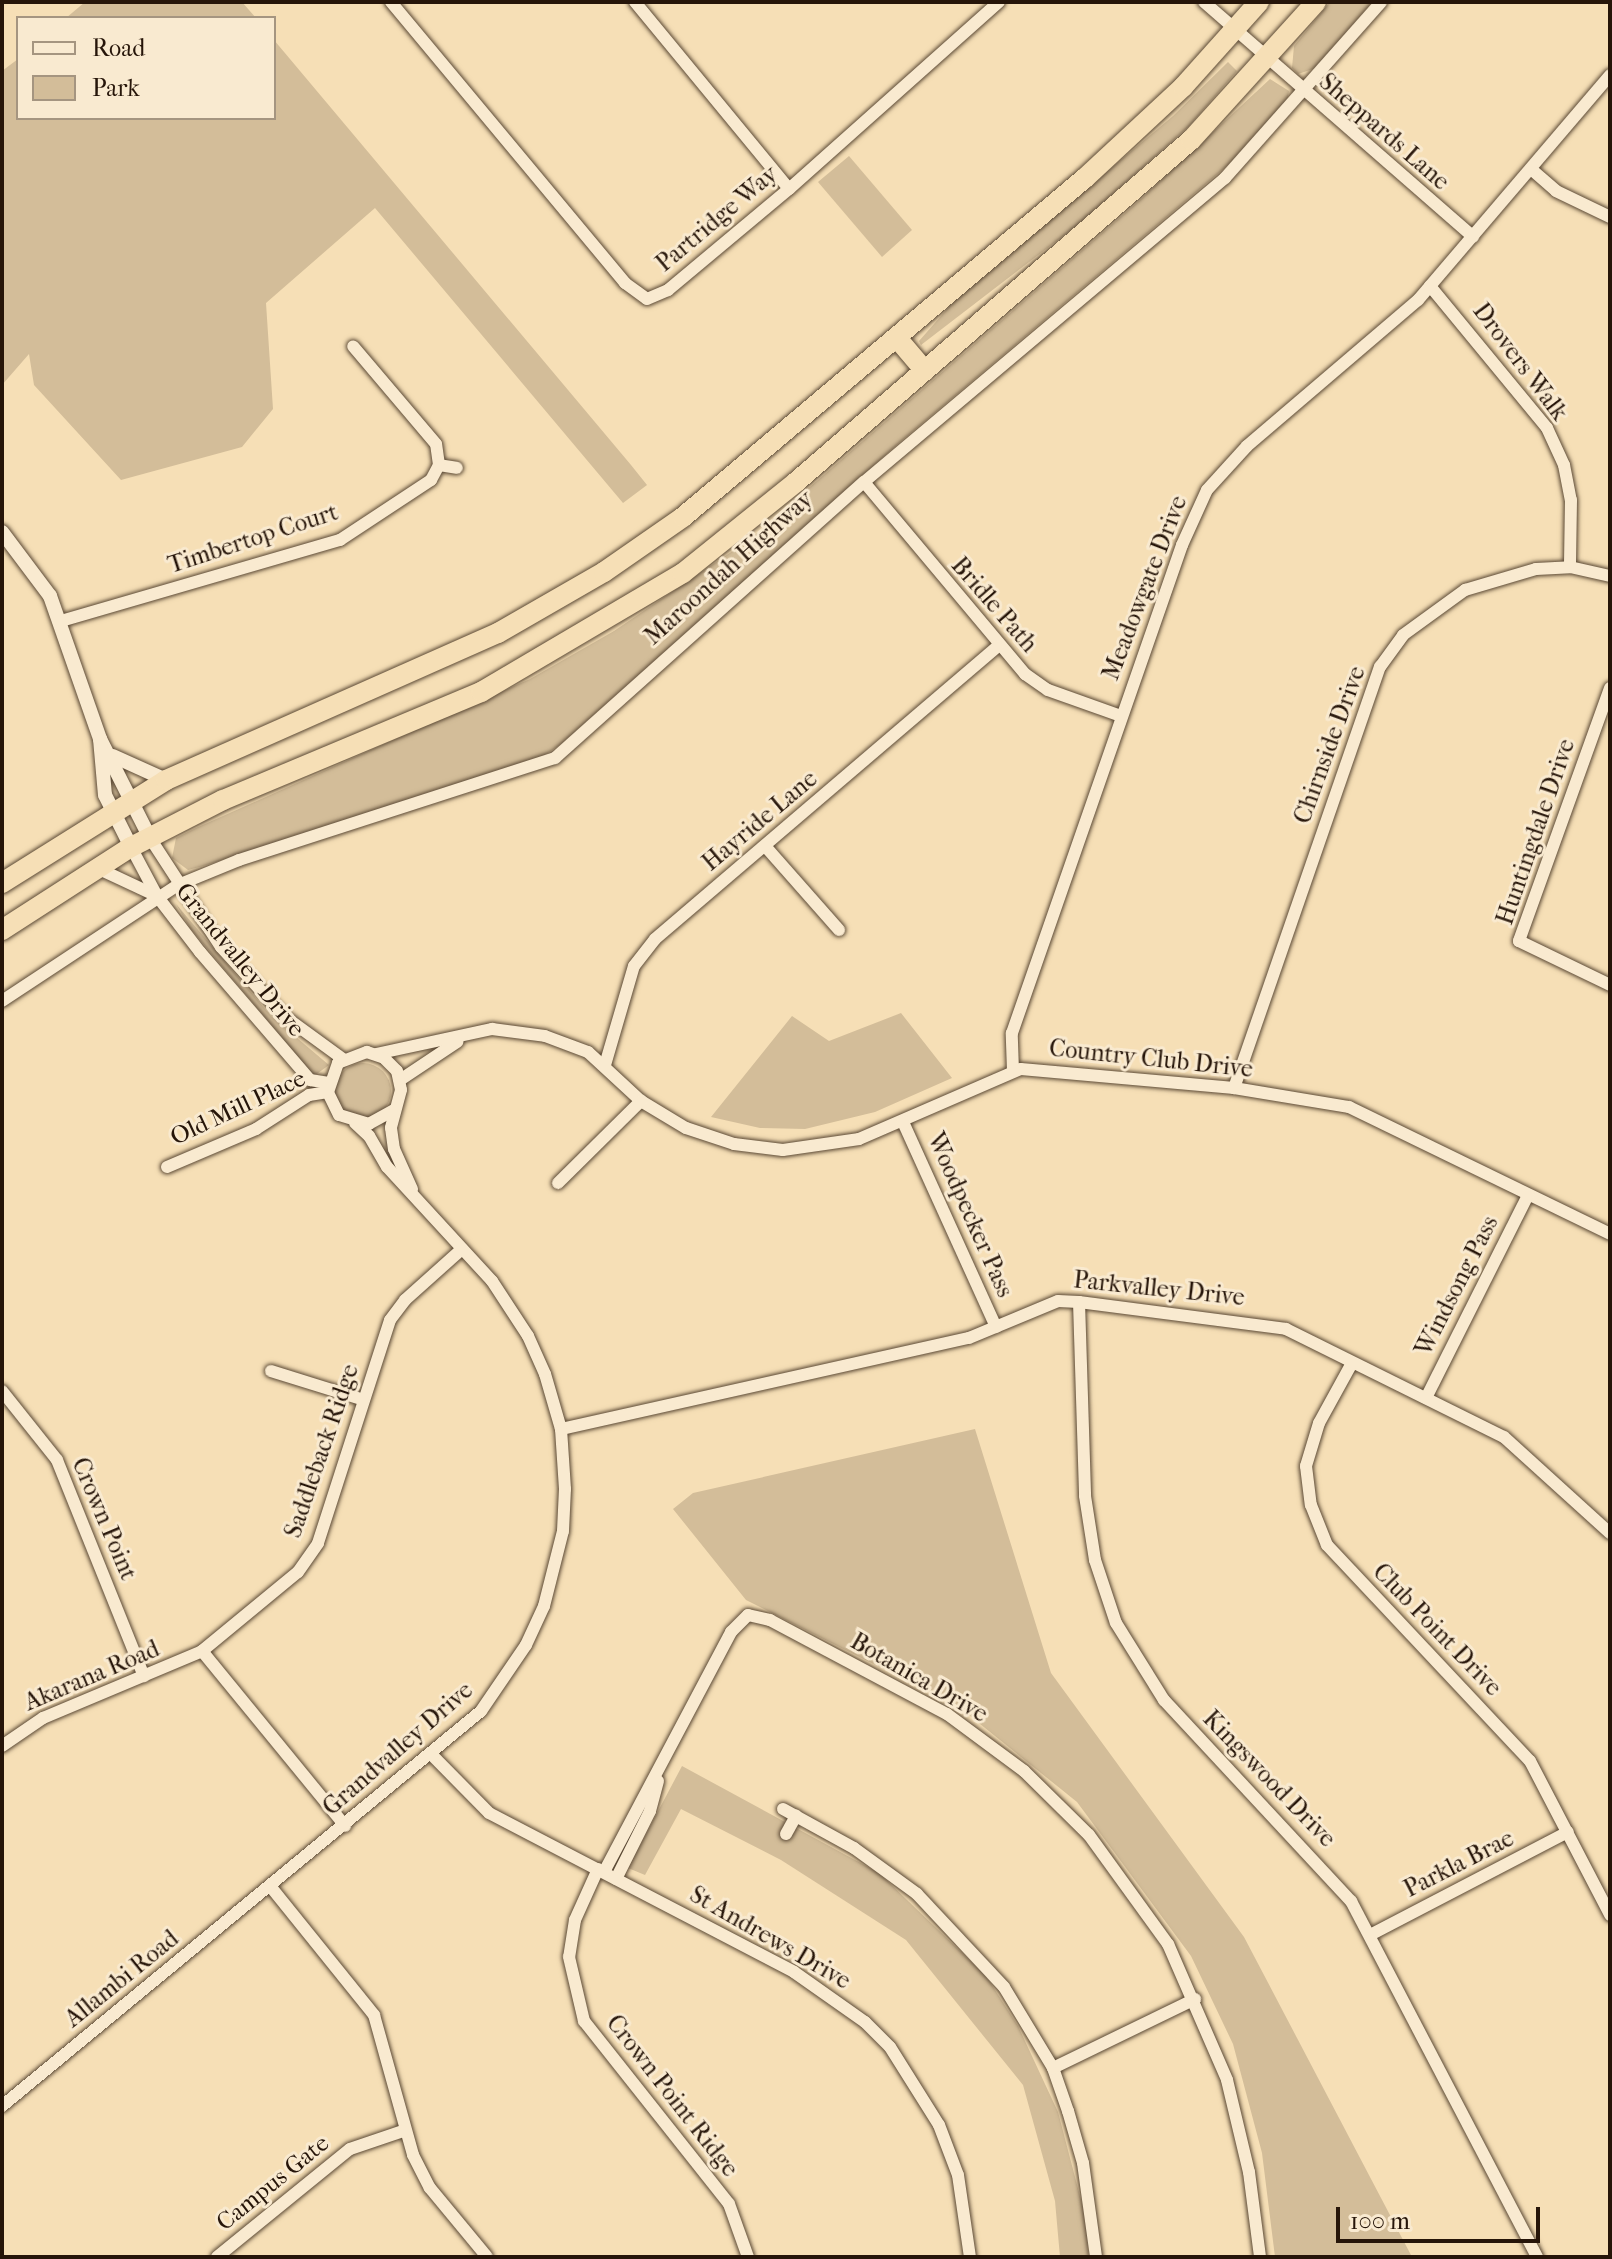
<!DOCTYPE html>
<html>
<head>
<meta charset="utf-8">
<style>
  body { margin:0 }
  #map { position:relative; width:1612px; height:2259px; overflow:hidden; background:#f6dfb6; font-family:"IM FELL French Canon",serif }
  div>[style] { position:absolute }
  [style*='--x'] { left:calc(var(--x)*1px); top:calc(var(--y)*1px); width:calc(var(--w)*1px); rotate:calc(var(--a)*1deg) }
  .green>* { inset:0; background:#d3bd99 }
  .round { border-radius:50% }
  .roads { filter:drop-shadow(0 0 2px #5a4834) drop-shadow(0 0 2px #5a4834) }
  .minor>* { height:12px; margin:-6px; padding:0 6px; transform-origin:6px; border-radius:6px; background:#f9ead0 }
  .tertiary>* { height:14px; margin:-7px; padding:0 7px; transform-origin:7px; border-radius:7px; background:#f9ead0 }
  .trunk>* { height:20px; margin:-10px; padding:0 10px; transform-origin:10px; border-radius:10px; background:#f6dfb6 }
  span { translate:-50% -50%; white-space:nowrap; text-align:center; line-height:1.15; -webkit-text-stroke:6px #f9ead0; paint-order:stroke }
  .street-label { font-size:24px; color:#261509 }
  .frame { position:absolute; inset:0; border:4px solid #261509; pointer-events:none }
  .legend { position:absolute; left:16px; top:16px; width:260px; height:104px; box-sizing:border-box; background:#f9ead0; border:2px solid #a59580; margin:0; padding:10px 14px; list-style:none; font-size:24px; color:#261509 }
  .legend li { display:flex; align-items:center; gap:16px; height:40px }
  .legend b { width:40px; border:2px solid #a59580 }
  .scale { position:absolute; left:1336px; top:2207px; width:204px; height:36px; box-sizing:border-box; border:4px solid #261509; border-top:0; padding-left:10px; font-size:24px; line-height:28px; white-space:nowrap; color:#261509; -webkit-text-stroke:6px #f9ead0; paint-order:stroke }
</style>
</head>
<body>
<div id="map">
  <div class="green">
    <div style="clip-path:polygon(85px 2px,242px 2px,256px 18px,66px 18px)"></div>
    <div style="clip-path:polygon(1330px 2px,1372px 2px,1316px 68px,1298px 74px,1292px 68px,1294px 46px)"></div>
    <div style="clip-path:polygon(274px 40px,631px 465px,647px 485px,623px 503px,375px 208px,266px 303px,273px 409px,242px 447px,121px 480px,34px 385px,29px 354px,2px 385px,2px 71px,18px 59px,18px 118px,274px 118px)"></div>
    <div style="clip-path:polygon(1228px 62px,1237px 71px,1188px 127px,1076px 226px,921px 345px,919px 341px,956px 299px,1173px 116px)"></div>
    <div style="clip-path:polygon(1270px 79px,1289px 91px,1287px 102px,1240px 155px,900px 442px,561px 744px,536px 761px,203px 866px,188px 870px,172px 858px,176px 838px,196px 828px,530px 679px,614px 631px,749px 540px,1139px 201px)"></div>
    <div style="clip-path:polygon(849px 156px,912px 230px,882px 257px,818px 182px)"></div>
    <div style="clip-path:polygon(176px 904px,271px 1016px,329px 1065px,314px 1076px,190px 928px)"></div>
    <div style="clip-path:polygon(901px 1013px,952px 1078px,875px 1112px,805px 1129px,760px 1128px,711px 1117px,792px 1016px,829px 1041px)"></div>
    <div class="round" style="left:335px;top:1063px;width:56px;height:56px"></div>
    <div style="clip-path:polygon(975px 1429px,1051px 1673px,1244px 1937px,1412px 2257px,1275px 2257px,1262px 2153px,1233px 2044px,1191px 1956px,1077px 1802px,959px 1707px,746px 1600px,673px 1509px,693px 1493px)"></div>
    <div style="clip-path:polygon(682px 1766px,879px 1873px,986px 1976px,1018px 2026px,1058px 2112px,1087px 2223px,1088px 2257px,1060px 2257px,1055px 2201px,1023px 2085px,906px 1940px,781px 1860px,681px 1809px,645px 1875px,628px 1868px)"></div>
  </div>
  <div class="roads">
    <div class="minor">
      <div style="--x:391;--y:2;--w:366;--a:50.2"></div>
      <div style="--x:625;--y:283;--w:27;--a:36"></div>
      <div style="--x:647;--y:299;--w:23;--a:-23"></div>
      <div style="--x:668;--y:290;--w:158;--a:-39.9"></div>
      <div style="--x:789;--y:189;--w:281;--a:-41.7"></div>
      <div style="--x:635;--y:2;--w:242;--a:50.5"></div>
      <div style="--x:1204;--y:2;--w:357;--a:41.1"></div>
      <div style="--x:1531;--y:169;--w:33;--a:41"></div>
      <div style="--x:1556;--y:191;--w:60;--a:25.7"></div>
      <div style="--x:1430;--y:286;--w:184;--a:50.5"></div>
      <div style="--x:1547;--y:428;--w:41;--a:65.3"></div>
      <div style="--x:1564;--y:465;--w:36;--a:79"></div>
      <div style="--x:1571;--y:500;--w:67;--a:90.9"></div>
      <div style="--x:439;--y:465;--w:18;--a:9"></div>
      <div style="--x:864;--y:482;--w:251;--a:50"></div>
      <div style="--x:1025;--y:674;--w:28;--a:35"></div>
      <div style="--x:1048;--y:690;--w:77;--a:19.6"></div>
      <div style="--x:61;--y:621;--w:291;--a:-16.2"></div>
      <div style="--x:340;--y:540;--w:109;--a:-33.4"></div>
      <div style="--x:431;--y:480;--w:17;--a:-62"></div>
      <div style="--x:439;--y:465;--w:21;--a:-98"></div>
      <div style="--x:436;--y:444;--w:128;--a:-130.3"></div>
      <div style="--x:1610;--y:688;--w:269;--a:109.8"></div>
      <div style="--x:1519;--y:941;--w:101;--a:25.8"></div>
      <div style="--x:150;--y:838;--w:130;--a:56.9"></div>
      <div style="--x:221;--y:947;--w:93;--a:47.6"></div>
      <div style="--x:284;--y:1016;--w:73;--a:36.1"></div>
      <div style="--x:765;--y:846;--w:112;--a:48.6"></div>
      <div style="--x:131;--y:847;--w:55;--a:62"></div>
      <div style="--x:157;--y:896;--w:71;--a:52.5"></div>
      <div style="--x:200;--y:952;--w:169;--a:49.3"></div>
      <div style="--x:310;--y:1080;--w:19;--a:9"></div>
      <div style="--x:95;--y:867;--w:68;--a:25.1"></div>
      <div style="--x:2;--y:1001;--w:211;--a:-33.4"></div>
      <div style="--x:178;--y:885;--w:66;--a:-22.3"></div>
      <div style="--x:239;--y:860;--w:332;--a:-17.9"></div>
      <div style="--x:555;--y:758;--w:414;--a:-41.8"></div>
      <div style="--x:864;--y:482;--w:472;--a:-40.1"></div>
      <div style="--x:1225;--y:178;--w:235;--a:-48.4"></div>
      <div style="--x:376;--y:1054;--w:119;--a:-12.2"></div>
      <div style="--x:492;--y:1029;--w:53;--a:7.5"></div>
      <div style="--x:545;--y:1036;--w:46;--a:20.4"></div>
      <div style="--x:588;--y:1052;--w:72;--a:42.8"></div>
      <div style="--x:641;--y:1101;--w:52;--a:31"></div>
      <div style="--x:686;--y:1128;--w:51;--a:18.4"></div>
      <div style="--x:734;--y:1144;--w:49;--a:7"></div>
      <div style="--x:783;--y:1150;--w:77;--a:-8.2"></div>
      <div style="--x:859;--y:1139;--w:176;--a:-23.4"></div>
      <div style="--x:1021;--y:1069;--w:214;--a:5.1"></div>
      <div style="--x:1234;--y:1088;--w:117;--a:9.4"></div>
      <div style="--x:1349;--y:1107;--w:290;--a:25.9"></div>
      <div style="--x:605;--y:1065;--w:103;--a:-73.7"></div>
      <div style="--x:634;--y:966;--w:34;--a:-52"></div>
      <div style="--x:655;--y:939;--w:450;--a:-40.5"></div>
      <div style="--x:1013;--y:1071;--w:38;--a:-92"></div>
      <div style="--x:1012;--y:1033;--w:517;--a:-70.79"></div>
      <div style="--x:1182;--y:545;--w:60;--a:-65.6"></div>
      <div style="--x:1207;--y:490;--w:59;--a:-47.7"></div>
      <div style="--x:1247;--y:446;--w:225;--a:-40.5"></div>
      <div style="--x:1418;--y:300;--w:296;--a:-49.5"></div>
      <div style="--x:400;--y:1080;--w:69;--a:-33.7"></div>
      <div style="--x:1234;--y:1088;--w:446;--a:-70.9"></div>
      <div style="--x:1380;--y:667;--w:39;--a:-54"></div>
      <div style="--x:1403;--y:635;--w:77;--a:-36"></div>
      <div style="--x:1465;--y:590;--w:74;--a:-16.5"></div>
      <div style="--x:1536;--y:569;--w:34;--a:-3"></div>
      <div style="--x:1570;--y:567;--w:41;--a:12.7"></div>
      <div style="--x:394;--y:1110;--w:29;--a:151"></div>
      <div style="--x:369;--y:1124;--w:31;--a:-163"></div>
      <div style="--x:339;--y:1115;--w:25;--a:-116"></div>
      <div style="--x:328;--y:1092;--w:31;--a:-71"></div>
      <div style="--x:338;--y:1063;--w:31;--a:-21"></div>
      <div style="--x:367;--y:1052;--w:18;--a:19"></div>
      <div style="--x:384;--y:1058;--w:18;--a:45"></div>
      <div style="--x:397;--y:1071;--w:19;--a:78"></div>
      <div style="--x:401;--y:1090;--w:39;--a:105"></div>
      <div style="--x:391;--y:1128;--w:21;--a:82"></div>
      <div style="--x:394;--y:1149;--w:44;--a:65.8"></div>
      <div style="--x:903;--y:1122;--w:225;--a:65.6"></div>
      <div style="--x:167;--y:1167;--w:97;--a:-23.1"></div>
      <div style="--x:256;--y:1129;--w:63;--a:-32.7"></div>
      <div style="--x:309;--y:1095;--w:19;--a:-9"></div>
      <div style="--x:558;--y:1183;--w:117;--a:-44.7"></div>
      <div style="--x:1079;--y:1302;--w:194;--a:88.2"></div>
      <div style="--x:1085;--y:1496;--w:65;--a:81.1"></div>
      <div style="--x:1095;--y:1560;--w:66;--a:71.6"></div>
      <div style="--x:1116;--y:1623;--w:91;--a:58.1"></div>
      <div style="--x:1164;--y:1700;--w:275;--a:47.1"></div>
      <div style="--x:1351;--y:1901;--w:402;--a:62.4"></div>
      <div style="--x:1352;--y:1363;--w:68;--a:118.8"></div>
      <div style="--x:1319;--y:1423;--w:45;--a:106.8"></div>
      <div style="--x:1306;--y:1466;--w:39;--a:83"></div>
      <div style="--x:1311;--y:1505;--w:43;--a:68.2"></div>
      <div style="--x:1327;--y:1545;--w:296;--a:46.8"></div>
      <div style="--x:1530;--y:1761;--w:174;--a:62.5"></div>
      <div style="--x:271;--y:1371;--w:97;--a:17.3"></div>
      <div style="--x:2;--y:1391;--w:88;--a:51.4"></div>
      <div style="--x:57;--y:1460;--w:233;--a:68.1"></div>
      <div style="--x:1426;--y:1398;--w:227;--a:-63.3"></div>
      <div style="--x:561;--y:1429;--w:418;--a:-12.6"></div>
      <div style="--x:969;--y:1338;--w:96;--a:-22.6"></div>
      <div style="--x:1058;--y:1301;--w:21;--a:3"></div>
      <div style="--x:1079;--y:1302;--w:209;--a:7.4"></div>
      <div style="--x:1286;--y:1329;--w:243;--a:26.4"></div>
      <div style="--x:1504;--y:1437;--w:143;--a:42.2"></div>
      <div style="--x:202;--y:1651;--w:226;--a:50.7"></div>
      <div style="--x:2;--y:1746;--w:50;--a:-34.3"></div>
      <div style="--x:43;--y:1718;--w:173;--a:-22.8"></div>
      <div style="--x:202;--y:1651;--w:124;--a:-39.5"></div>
      <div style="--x:298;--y:1572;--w:35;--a:-55"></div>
      <div style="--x:318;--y:1543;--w:234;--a:-72.1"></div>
      <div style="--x:390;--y:1320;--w:25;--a:-53"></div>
      <div style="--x:405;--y:1300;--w:76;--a:-41.8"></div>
      <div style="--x:432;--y:1755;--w:81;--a:45.5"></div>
      <div style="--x:489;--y:1813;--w:344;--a:27.5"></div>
      <div style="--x:794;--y:1972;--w:87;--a:35.2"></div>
      <div style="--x:865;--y:2022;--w:35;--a:45"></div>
      <div style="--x:890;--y:2047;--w:92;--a:57.9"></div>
      <div style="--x:939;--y:2125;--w:53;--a:69.2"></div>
      <div style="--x:958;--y:2175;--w:83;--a:81.7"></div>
      <div style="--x:783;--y:1809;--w:81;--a:28.8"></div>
      <div style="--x:854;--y:1848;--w:78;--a:36.1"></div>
      <div style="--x:917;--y:1894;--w:127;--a:46.9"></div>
      <div style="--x:1004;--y:1987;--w:95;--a:58.8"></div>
      <div style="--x:1053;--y:2068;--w:46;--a:70.8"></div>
      <div style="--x:1068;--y:2111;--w:54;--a:73.9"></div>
      <div style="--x:1083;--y:2163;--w:95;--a:82.1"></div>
      <div style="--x:786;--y:1834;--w:21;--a:-61"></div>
      <div style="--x:598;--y:1869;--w:56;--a:114.3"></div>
      <div style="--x:575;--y:1920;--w:37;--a:99"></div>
      <div style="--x:569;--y:1957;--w:66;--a:76.8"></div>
      <div style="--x:584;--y:2021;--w:233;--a:51.6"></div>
      <div style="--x:729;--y:2204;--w:56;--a:70.3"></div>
      <div style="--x:604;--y:1872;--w:272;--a:-62.1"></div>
      <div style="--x:731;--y:1632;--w:24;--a:-45"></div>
      <div style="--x:748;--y:1615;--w:23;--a:13"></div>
      <div style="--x:770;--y:1620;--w:200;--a:28"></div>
      <div style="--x:947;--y:1714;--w:96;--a:36.5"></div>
      <div style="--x:1024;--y:1771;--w:91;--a:44.6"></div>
      <div style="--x:1089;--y:1835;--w:135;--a:54.1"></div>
      <div style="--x:1168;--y:1944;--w:148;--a:66.5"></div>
      <div style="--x:1227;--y:2080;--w:95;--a:76.6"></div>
      <div style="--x:1249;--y:2172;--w:86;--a:82.6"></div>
      <div style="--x:616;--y:1879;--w:76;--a:-63.4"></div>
      <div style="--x:650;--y:1811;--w:31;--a:-75"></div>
      <div style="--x:270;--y:1886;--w:166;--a:51.1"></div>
      <div style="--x:374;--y:2015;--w:145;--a:74.4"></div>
      <div style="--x:413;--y:2155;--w:37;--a:63"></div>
      <div style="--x:430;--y:2188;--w:89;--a:50.4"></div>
      <div style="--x:1370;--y:1935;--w:223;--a:-27.5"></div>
      <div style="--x:1053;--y:2068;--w:158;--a:-25.9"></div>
      <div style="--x:2;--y:2106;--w:621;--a:-39.51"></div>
      <div style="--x:481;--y:1711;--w:80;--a:-55.7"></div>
      <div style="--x:526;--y:1645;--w:43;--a:-65.2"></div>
      <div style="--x:544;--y:1606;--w:77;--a:-75.8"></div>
      <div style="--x:563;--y:1531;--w:42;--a:-87.3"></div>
      <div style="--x:565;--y:1489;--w:60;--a:-93.8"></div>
      <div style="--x:561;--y:1429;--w:57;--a:-106.2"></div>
      <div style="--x:545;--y:1374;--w:42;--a:-114.1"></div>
      <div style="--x:528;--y:1336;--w:66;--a:-123.2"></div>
      <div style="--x:492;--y:1281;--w:155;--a:-132.6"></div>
      <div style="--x:387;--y:1167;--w:36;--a:-120"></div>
      <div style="--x:369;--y:1136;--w:19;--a:-137"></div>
      <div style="--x:217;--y:2257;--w:171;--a:-39.1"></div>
      <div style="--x:350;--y:2149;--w:56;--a:-18.8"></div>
    </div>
    <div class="tertiary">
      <div style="--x:2;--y:532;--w:80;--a:53.1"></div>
      <div style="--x:50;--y:596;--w:151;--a:70.7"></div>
      <div style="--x:100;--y:739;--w:111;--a:63.2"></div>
      <div style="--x:100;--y:739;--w:56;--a:84.9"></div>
      <div style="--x:105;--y:795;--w:58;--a:63.4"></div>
      <div style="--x:113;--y:756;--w:58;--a:24.4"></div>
    </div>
    <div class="trunk">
      <div style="--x:897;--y:338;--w:43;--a:49.7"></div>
      <div style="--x:2;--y:883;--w:194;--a:-32.1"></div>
      <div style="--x:166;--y:780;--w:363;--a:-23.9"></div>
      <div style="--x:498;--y:633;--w:122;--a:-29.9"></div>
      <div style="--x:604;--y:572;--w:96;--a:-34.8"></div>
      <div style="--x:683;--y:517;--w:526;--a:-40.14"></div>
      <div style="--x:1085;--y:178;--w:134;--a:-42.9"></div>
      <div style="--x:1183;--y:87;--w:114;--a:-48.2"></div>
      <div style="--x:2;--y:930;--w:153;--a:-32.8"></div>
      <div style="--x:131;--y:847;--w:103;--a:-27.1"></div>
      <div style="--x:223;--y:800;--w:280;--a:-22.7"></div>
      <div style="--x:481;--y:692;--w:234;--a:-30.5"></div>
      <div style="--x:683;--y:573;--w:145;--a:-38.8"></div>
      <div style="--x:796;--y:482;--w:522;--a:-40.89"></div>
      <div style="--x:1191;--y:140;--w:186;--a:-47.8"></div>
    </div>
  </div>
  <div class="street-label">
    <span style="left:1384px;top:132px;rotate:41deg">Sheppards Lane</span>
    <span style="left:717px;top:219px;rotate:-40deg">Partridge Way</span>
    <span style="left:1520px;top:362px;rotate:53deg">Drovers Walk</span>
    <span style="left:253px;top:539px;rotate:-18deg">Timbertop Court</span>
    <span style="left:729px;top:568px;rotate:-42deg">Maroondah Highway</span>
    <span style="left:1145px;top:588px;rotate:-69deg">Meadowgate Drive</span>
    <span style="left:994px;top:605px;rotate:49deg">Bridle Path</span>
    <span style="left:1330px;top:745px;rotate:-70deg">Chirnside Drive</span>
    <span style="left:760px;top:821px;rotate:-40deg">Hayride Lane</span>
    <span style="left:1536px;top:832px;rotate:-71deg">Huntingdale Drive</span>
    <span style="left:240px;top:960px;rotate:51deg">Grandvalley Drive</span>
    <span style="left:1151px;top:1059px;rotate:6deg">Country Club Drive</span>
    <span style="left:238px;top:1108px;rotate:-25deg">Old Mill Place</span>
    <span style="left:970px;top:1215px;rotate:66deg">Woodpecker Pass</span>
    <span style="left:1457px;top:1286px;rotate:-63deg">Windsong Pass</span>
    <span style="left:1159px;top:1289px;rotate:6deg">Parkvalley Drive</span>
    <span style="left:322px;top:1451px;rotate:-71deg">Saddleback Ridge</span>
    <span style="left:104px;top:1519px;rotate:67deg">Crown Point</span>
    <span style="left:1437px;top:1630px;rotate:46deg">Club Point Drive</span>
    <span style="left:92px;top:1676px;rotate:-23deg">Akarana Road</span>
    <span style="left:919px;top:1678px;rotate:30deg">Botanica Drive</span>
    <span style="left:398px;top:1749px;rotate:-41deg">Grandvalley Drive</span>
    <span style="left:1269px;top:1779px;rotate:46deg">Kingswood Drive</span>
    <span style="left:1459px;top:1864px;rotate:-27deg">Parkla Brae</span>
    <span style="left:770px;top:1938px;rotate:30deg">St Andrews Drive</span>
    <span style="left:122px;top:1979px;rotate:-39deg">Allambi Road</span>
    <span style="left:672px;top:2096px;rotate:52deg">Crown Point Ridge</span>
    <span style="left:273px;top:2183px;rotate:-39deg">Campus Gate</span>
  </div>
  <div class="frame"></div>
  <ul class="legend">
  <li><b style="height:10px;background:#f9ead0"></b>Road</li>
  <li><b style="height:22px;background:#d3bd99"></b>Park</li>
  </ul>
  <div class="scale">100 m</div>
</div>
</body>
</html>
